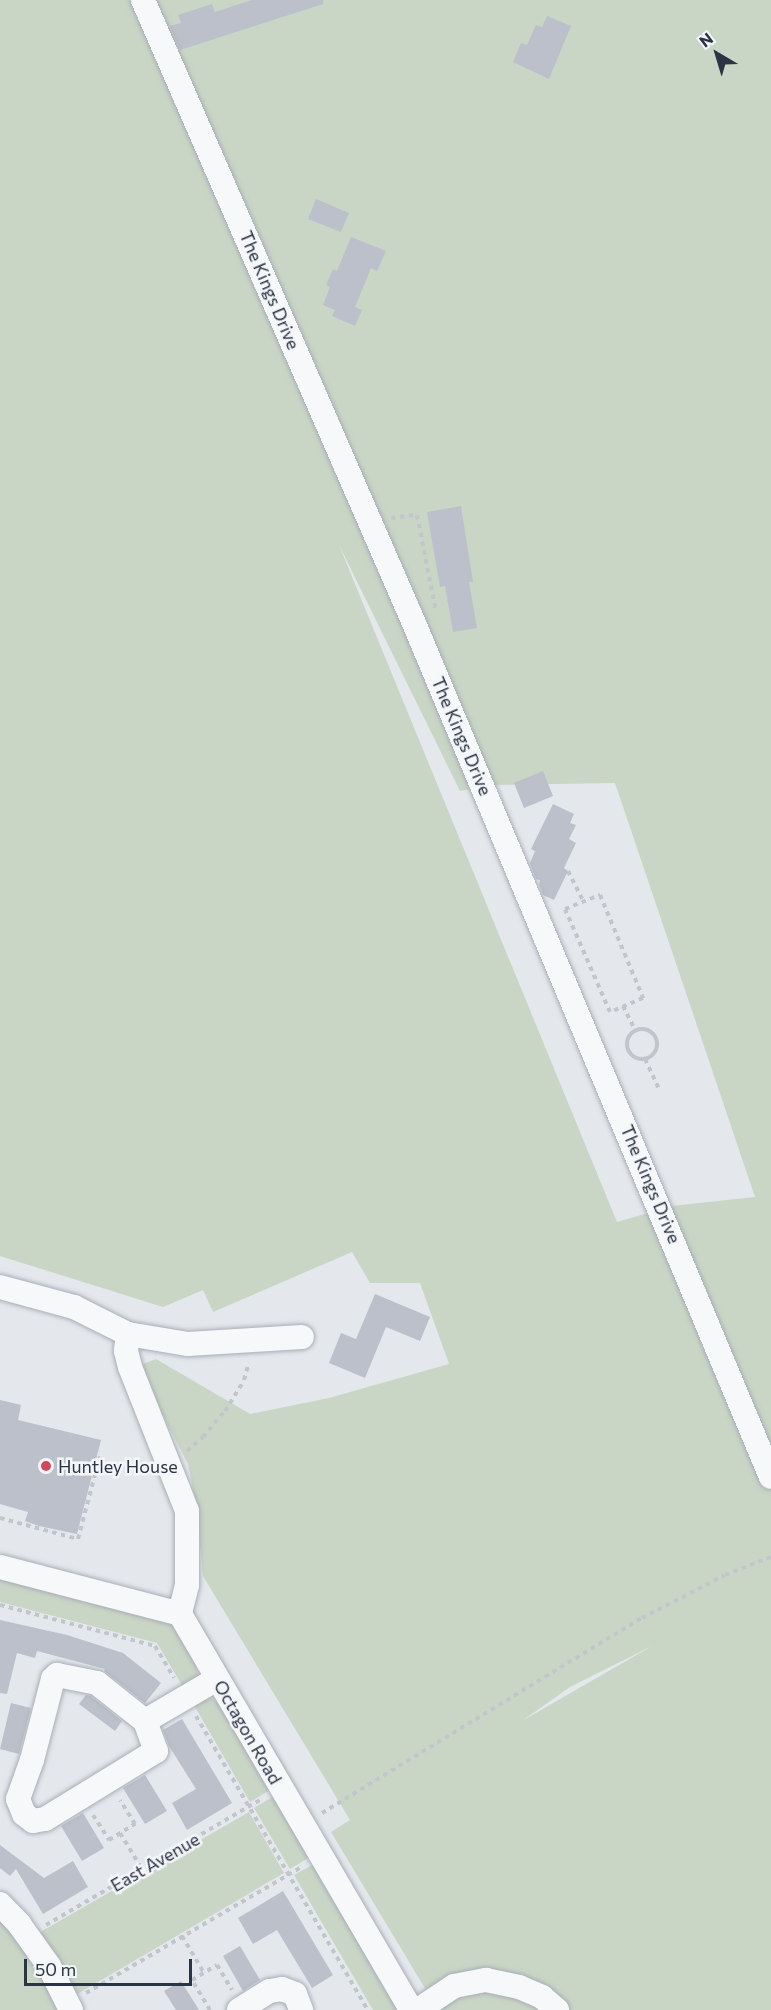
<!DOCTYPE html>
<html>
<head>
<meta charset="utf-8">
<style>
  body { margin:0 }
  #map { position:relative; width:771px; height:2010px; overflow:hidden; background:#e4e7ec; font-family:Commissioner,sans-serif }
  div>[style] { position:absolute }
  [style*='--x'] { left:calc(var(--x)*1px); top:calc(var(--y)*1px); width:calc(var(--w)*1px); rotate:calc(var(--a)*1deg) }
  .green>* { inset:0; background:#c9d6c5 }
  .building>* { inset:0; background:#bbc0ca }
  .path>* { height:4px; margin-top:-2px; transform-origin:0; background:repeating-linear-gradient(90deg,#c2c5cb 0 4.5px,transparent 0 9px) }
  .path>.ring { margin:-2px; padding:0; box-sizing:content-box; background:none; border:4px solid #c2c5cb; border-radius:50% }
  .roads { filter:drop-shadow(0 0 2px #a9aeb7) drop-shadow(0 0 2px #a9aeb7) }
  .minor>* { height:24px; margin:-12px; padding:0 12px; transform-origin:12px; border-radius:12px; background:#f7f8fa }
  .dots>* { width:16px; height:16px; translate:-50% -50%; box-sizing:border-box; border:3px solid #f4f6f9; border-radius:50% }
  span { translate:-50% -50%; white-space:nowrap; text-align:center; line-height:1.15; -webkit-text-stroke:5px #f4f6f9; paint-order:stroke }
  .street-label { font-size:18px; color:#2b3445 }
  .poi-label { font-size:18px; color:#2b3445 }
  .left { translate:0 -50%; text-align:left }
  .north { position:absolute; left:687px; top:24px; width:60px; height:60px; -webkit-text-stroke:4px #f4f6f9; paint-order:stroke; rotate:322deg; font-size:16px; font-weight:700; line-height:24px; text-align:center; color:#2b3445 }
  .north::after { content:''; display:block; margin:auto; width:21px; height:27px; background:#2b3445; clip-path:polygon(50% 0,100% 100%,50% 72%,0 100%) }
  .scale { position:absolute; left:24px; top:1959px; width:168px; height:27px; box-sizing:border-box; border:3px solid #2b3445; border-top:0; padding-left:8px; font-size:18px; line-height:21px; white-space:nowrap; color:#2b3445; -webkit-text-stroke:4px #f4f6f9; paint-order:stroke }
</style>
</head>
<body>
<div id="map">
  <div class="green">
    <div style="clip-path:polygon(evenodd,0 0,771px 0,771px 2010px,438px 2010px,331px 1832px,350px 1820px,203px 1576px,197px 1510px,188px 1464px,143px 1377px,143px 1364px,156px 1359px,250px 1414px,329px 1398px,449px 1364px,420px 1283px,370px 1283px,352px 1252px,213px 1312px,203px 1290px,163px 1307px,0 1256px,0 0,339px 545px,460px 791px,492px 785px,615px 783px,755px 1197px,672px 1206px,617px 1222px,339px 545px,0 0,652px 1646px,522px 1721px,570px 1687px,652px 1646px)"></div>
    <div style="clip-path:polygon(0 1578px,173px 1623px,195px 1662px,198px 1677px,186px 1692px,157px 1643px,0 1602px)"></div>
    <div style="clip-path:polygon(209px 1697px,220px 1704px,270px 1790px,250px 1802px,191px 1700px)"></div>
    <div style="clip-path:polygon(274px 1796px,310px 1857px,290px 1869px,254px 1808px)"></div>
    <div style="clip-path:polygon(249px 1812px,284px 1873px,74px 1996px,37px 1934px)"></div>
    <div style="clip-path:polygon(314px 1864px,399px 2010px,373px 2010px,294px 1875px)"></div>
    <div style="clip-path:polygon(0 1916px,22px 1940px,62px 2010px,0 2010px)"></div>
  </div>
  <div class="building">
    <div style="clip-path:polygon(252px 0,323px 0,323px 4px,180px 50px,170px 26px,181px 23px,178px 15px,212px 4px,215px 12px)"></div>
    <div style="clip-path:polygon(547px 16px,571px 26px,549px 79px,513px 62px,521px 43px,527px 45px,536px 25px,542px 27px)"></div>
    <div style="clip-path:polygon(316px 199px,349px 213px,341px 232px,308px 219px)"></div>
    <div style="clip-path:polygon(351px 237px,386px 251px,377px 271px,371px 268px,355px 307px,362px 310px,355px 326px,332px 316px,335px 310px,323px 305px,330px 287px,326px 285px,333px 269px,337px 271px)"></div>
    <div style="clip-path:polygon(461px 506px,473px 582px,469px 582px,477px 628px,453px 632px,445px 586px,440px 587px,427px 512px)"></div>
    <div style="clip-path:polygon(543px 771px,553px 796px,524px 808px,514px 783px)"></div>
    <div style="clip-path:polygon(553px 804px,574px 814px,570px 823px,576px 825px,569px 839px,576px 843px,564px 868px,568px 871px,554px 900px,543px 895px,539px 884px,540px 880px,536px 879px,530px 863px,535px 851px,531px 849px)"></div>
    <div style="clip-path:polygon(375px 1294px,430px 1317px,420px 1341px,386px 1327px,365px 1378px,329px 1363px,341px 1333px,356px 1339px)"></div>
    <div style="clip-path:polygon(0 1400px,21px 1405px,18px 1420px,101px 1440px,77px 1534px,39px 1526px,25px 1521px,28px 1512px,0 1504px)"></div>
    <div style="clip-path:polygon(0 1620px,67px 1635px,123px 1653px,161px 1683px,145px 1703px,104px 1671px,105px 1669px,37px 1651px,35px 1658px,17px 1653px,7px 1694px,0 1693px)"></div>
    <div style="clip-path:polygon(86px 1695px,91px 1696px,122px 1721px,115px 1731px,79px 1704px)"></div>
    <div style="clip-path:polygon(11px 1703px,31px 1708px,19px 1754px,0 1749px)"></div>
    <div style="clip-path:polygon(182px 1719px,232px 1803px,187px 1830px,172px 1803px,196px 1789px,169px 1746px,163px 1730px)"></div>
    <div style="clip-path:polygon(145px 1775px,167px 1811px,145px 1824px,123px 1788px)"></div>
    <div style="clip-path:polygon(83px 1813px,104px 1848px,82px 1861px,61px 1826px)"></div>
    <div style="clip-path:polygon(0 1845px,44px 1878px,73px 1861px,88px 1887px,43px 1914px,16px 1869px,10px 1876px,0 1868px)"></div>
    <div style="clip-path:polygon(283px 1891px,333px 1975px,312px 1988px,277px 1930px,253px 1944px,238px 1918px)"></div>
    <div style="clip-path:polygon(240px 1946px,260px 1980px,243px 1991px,223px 1956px)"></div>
    <div style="clip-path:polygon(181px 1981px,199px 2010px,176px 2010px,164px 1991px)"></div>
  </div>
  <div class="path">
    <div style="--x:391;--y:518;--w:26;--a:-7"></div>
    <div style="--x:417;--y:515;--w:98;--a:78.8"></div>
    <div style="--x:568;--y:871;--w:34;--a:63"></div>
    <div style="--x:600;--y:895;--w:112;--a:67.3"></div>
    <div style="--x:643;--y:998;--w:36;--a:157"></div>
    <div style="--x:610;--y:1012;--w:112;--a:-113.6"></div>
    <div style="--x:565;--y:909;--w:38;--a:-22"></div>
    <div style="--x:623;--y:1006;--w:27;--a:63"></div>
    <div class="ring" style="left:627px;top:1029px;width:26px;height:26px"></div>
    <div style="--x:645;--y:1059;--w:33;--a:65"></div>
    <div style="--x:187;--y:1451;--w:21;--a:-41"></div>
    <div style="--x:203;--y:1437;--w:34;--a:-50"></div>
    <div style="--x:225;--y:1411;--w:36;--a:-58"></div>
    <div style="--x:244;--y:1380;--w:18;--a:-74"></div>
    <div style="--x:0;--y:1518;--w:81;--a:15.1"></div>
    <div style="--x:78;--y:1539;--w:90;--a:-75.2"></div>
    <div style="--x:0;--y:1605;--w:160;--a:14.8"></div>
    <div style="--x:155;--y:1646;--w:37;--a:59"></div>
    <div style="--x:196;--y:1716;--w:341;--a:59.7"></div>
    <div style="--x:322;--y:1813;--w:375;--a:-31.4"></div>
    <div style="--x:642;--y:1618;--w:93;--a:-27.4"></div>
    <div style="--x:725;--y:1575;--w:49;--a:-21.4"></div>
    <div style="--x:93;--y:1815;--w:30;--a:57"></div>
    <div style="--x:109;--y:1840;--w:31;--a:-32"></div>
    <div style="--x:135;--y:1824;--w:28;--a:-122"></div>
    <div style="--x:120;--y:1833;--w:42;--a:58.6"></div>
    <div style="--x:46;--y:1925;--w:250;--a:-30.3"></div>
    <div style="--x:182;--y:1936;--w:43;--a:59.3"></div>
    <div style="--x:86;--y:1993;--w:250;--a:-30.3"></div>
    <div style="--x:210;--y:2010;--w:35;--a:-121"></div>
    <div style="--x:192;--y:1980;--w:29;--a:-31"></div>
    <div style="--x:217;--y:1965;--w:29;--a:59"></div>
  </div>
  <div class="roads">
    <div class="minor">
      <div style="--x:143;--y:0;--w:685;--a:66.5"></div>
      <div style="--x:416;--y:628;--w:920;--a:67.31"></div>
      <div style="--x:0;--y:1287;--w:77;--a:15.1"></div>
      <div style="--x:74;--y:1307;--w:60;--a:26.6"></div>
      <div style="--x:128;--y:1334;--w:61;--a:9.5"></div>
      <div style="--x:188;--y:1344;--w:114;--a:-3.5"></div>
      <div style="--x:128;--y:1334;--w:17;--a:97"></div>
      <div style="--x:126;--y:1351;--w:16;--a:76"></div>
      <div style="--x:130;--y:1367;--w:155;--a:68.4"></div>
      <div style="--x:187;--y:1511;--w:74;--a:90"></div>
      <div style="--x:187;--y:1585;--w:30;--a:104"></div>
      <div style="--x:0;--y:1567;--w:186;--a:14.6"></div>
      <div style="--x:180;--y:1614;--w:458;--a:59.7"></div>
      <div style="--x:145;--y:1721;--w:32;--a:70"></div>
      <div style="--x:156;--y:1751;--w:130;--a:148.5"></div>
      <div style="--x:45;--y:1819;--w:12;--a:171"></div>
      <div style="--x:33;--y:1821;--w:11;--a:-142"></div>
      <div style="--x:24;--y:1814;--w:16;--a:-112"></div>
      <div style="--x:18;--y:1799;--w:41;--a:-70.3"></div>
      <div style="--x:32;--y:1760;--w:84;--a:-75.5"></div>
      <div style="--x:53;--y:1679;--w:6;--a:-45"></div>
      <div style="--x:57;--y:1675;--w:41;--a:11.3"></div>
      <div style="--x:97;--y:1683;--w:61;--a:38.4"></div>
      <div style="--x:145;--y:1721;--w:83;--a:-30.3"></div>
      <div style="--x:0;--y:1904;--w:28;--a:46"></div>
      <div style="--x:19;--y:1924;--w:52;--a:54.5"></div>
      <div style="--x:49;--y:1966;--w:49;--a:63.4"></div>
      <div style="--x:239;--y:2010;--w:36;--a:-32"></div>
      <div style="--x:270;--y:1991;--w:12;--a:-9"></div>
      <div style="--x:282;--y:1989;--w:14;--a:21"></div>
      <div style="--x:295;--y:1994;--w:17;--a:69"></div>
      <div style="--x:418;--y:2010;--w:43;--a:-33.7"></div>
      <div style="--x:454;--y:1986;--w:33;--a:-11"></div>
      <div style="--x:486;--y:1980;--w:34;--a:12"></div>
      <div style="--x:519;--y:1987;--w:25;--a:23"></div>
      <div style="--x:542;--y:1997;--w:20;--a:41"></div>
    </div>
  </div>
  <div class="dots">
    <div style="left:46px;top:1466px;background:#d1495b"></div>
  </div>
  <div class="street-label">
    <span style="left:270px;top:290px;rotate:67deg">The Kings Drive</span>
    <span style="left:462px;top:736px;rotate:67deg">The Kings Drive</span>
    <span style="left:651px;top:1184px;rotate:67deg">The Kings Drive</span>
    <span style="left:248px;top:1732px;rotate:60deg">Octagon Road</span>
    <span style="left:155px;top:1862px;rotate:-30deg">East Avenue</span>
  </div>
  <div class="poi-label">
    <span class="left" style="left:58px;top:1466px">Huntley House</span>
  </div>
  <div class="north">N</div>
  <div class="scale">50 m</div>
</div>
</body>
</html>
